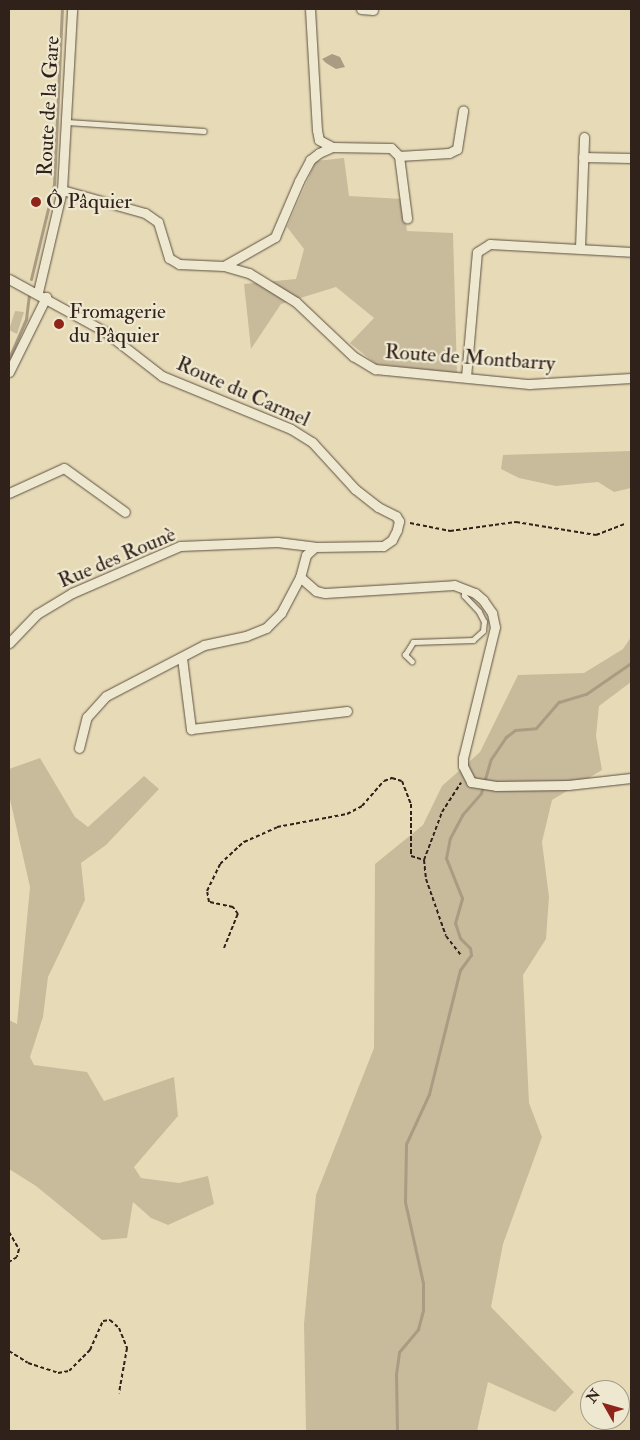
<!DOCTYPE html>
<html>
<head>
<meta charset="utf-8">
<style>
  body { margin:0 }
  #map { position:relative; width:640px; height:1440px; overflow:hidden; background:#e7dbb7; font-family:"IM FELL Double Pica",serif }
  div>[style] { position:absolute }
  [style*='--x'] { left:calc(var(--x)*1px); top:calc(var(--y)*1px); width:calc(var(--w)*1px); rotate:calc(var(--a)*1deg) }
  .green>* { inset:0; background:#c8bb9c }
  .water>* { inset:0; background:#a99c82 }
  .stream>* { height:3px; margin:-1.5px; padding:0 1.5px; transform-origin:1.5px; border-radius:1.5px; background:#a99c82 }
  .path>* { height:2px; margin-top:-1px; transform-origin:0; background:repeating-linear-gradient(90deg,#30211b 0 4px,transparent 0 6.5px) }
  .roads { filter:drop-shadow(0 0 1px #5e5042) drop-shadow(0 0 1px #5e5042) }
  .service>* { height:4.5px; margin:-2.25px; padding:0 2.25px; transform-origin:2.25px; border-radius:2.25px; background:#efe8d0 }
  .minor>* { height:9px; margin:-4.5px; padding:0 4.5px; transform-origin:4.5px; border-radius:4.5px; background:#efe8d0 }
  .dots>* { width:14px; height:14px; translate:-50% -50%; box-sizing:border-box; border:2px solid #efe8d0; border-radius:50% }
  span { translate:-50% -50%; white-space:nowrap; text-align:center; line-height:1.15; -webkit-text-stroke:4.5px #efe8d0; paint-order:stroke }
  .street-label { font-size:21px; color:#30211b }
  .poi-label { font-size:21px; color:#30211b }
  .left { translate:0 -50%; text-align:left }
  .frame { position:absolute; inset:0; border:10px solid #30211b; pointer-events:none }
  .north { position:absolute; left:580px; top:1380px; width:50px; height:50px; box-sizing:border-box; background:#efe8d0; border:1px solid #a39888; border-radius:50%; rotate:308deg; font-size:14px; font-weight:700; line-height:20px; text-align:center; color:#30211b }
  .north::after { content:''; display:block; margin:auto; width:18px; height:22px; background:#8f2418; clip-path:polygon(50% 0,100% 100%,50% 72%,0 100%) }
</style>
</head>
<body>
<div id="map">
  <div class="green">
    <div style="clip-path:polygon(344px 158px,349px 196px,403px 199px,407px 231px,453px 233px,457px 373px,376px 364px,350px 343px,374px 318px,336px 287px,281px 304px,251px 349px,244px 284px,296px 279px,304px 249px,287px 227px,316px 161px)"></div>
    <div style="clip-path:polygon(15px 311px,24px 312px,17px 334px,9px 330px)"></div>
    <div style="clip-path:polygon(631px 451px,631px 488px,614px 492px,598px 482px,556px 486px,519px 478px,501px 469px,503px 455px)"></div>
    <div style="clip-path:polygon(631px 637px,631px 682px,599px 706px,596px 736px,602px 770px,552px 800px,542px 842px,549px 897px,546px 939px,523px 975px,529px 1103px,542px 1137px,503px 1244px,491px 1307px,574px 1392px,555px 1412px,488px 1382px,477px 1431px,306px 1431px,304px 1324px,316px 1195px,374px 1048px,375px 864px,423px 825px,442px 786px,480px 752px,518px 675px,584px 673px,623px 649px)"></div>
    <div style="clip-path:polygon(40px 758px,75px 817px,88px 827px,144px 776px,159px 789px,106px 845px,81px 863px,85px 900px,48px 977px,43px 1017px,30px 1057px,34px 1065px,87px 1072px,104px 1101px,174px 1077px,178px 1116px,134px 1167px,141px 1178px,179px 1183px,208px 1176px,214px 1204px,168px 1225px,151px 1218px,133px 1202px,127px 1238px,102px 1240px,36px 1186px,9px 1169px,9px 1020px,17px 1024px,30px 887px,9px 795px,9px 769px)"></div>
  </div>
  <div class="water">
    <div style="clip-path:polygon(332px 54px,340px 57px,345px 67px,336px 69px,326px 63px,322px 59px)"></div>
  </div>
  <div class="stream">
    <div style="--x:31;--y:279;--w:98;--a:-76.4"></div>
    <div style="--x:54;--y:184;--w:175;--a:-87.4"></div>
    <div style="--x:9;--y:358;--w:43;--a:-66.4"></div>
    <div style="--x:26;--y:319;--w:23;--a:-83"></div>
    <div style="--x:397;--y:1431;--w:57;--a:-91"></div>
    <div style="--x:396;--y:1374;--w:22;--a:-82"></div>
    <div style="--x:399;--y:1352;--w:30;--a:-50"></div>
    <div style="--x:418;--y:1329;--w:20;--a:-75"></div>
    <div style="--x:423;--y:1310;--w:27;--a:-90"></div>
    <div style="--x:423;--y:1283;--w:83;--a:-102.5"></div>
    <div style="--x:405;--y:1202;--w:58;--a:-89"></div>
    <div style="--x:406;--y:1144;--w:55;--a:-65.3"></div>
    <div style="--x:429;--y:1094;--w:128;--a:-76"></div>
    <div style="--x:460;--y:970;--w:19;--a:-54"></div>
    <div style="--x:471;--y:955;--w:7;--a:-98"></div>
    <div style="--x:470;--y:948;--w:14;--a:-135"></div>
    <div style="--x:460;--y:938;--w:16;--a:-108"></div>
    <div style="--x:455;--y:923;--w:26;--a:-74"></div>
    <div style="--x:462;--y:898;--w:43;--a:-111.8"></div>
    <div style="--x:446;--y:858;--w:20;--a:-79"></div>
    <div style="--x:450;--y:838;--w:26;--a:-62"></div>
    <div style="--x:462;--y:815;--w:29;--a:-49"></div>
    <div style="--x:481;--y:793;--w:35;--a:-74"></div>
    <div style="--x:491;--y:759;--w:27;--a:-56"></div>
    <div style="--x:506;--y:737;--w:11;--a:-38"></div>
    <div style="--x:515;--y:730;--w:21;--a:-5"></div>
    <div style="--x:536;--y:728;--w:35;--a:-49"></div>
    <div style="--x:559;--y:702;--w:28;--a:-17"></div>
    <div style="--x:586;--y:694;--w:55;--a:-34.6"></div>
  </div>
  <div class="path">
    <div style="--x:410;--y:523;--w:41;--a:11.3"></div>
    <div style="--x:450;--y:531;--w:67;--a:-7.8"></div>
    <div style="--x:516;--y:522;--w:81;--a:9.2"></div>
    <div style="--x:596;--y:535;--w:31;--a:-21"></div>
    <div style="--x:424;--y:860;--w:19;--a:84"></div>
    <div style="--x:426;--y:879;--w:60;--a:70.7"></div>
    <div style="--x:446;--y:936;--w:24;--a:52"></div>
    <div style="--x:224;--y:948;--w:37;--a:-68"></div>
    <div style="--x:238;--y:914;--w:9;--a:-126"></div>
    <div style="--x:233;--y:907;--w:25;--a:-168"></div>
    <div style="--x:209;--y:902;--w:11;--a:-100"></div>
    <div style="--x:207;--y:891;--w:30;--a:-64"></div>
    <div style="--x:220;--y:864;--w:33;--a:-43"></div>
    <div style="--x:244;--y:842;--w:36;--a:-24"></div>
    <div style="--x:277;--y:827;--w:71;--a:-10.5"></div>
    <div style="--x:347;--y:814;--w:17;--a:-28"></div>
    <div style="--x:362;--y:806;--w:33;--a:-49"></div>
    <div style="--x:384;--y:781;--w:9;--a:-21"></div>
    <div style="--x:392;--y:778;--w:10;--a:17"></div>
    <div style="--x:402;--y:781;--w:25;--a:69"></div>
    <div style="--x:411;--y:804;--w:52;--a:90"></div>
    <div style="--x:411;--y:856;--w:14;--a:17"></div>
    <div style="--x:424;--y:860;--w:51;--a:-69.4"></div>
    <div style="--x:442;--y:812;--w:35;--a:-57"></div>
    <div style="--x:9;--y:1232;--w:20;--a:60"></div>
    <div style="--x:19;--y:1249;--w:8;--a:104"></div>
    <div style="--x:17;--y:1257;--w:9;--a:148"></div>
    <div style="--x:9;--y:1351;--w:22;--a:32"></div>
    <div style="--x:28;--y:1363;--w:32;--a:18"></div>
    <div style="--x:58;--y:1373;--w:11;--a:-10"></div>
    <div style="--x:69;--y:1371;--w:30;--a:-45"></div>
    <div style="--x:90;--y:1350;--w:32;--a:-66"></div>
    <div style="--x:103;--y:1321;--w:7;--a:-8"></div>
    <div style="--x:110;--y:1320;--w:12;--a:42"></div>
    <div style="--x:119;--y:1328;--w:22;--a:68"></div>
    <div style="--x:127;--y:1348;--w:46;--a:100.1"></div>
  </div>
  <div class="roads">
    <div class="service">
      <div style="--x:67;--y:122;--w:137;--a:3.8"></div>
      <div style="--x:412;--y:662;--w:10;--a:-135"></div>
      <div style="--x:405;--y:655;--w:15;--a:-58"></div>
      <div style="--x:413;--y:642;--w:60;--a:-1.9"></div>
      <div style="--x:473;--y:640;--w:13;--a:-42"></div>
      <div style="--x:483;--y:631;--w:9;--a:-84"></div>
      <div style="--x:484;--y:622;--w:11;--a:-117"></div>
      <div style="--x:479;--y:612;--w:22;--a:-133"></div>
      <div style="--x:464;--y:596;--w:7;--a:-90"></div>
    </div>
    <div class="minor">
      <div style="--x:310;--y:9;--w:121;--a:86.7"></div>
      <div style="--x:317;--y:130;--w:10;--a:79"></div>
      <div style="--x:319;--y:140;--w:15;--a:28"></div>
      <div style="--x:361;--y:9;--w:12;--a:5"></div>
      <div style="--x:399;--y:156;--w:63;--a:82.6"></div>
      <div style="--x:583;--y:157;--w:48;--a:1.2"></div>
      <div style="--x:62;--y:190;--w:86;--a:15.5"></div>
      <div style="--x:145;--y:213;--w:16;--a:35"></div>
      <div style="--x:158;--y:222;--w:38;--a:73"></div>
      <div style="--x:169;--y:258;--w:12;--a:31"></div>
      <div style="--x:179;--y:264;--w:45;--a:2.5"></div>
      <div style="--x:224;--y:266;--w:26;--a:16"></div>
      <div style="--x:249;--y:273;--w:55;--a:31.7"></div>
      <div style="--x:296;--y:302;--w:79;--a:43.5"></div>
      <div style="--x:353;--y:356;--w:26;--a:31"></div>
      <div style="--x:375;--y:369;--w:155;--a:5.6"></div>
      <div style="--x:529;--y:384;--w:102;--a:-3.4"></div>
      <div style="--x:580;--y:248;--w:111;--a:-87.9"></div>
      <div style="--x:224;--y:266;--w:59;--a:-29.6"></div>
      <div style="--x:275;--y:237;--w:61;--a:-66.8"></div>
      <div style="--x:299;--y:181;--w:24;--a:-62"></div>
      <div style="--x:310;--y:160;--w:11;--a:-38"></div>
      <div style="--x:319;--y:153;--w:14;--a:-25"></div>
      <div style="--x:332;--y:147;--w:59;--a:1"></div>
      <div style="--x:391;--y:148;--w:11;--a:45"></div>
      <div style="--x:399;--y:156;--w:50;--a:-3.4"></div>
      <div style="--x:449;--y:153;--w:9;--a:-27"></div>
      <div style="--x:457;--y:149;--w:39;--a:-81"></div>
      <div style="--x:9;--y:279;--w:108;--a:28.7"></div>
      <div style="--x:104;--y:331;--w:73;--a:37.8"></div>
      <div style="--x:162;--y:376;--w:139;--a:22.3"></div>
      <div style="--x:291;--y:429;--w:25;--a:32"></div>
      <div style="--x:312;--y:442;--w:64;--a:47.5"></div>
      <div style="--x:355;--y:489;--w:29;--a:38"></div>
      <div style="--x:378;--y:507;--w:20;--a:27"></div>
      <div style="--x:396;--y:516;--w:6;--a:59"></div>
      <div style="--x:399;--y:521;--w:9;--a:103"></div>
      <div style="--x:397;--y:530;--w:11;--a:117"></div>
      <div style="--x:392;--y:540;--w:11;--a:146"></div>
      <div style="--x:383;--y:546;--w:68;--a:179.2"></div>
      <div style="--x:315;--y:547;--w:12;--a:138"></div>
      <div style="--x:306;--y:555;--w:23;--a:105"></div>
      <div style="--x:300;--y:577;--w:21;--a:41"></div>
      <div style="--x:316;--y:591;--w:9;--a:13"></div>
      <div style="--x:325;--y:593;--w:129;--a:-3.5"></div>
      <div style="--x:454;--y:585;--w:22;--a:21"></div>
      <div style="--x:475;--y:593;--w:11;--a:41"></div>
      <div style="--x:483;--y:600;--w:16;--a:55"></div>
      <div style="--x:492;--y:613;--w:14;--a:78"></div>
      <div style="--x:495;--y:627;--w:135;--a:103.7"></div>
      <div style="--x:463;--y:758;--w:8;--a:90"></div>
      <div style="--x:463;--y:766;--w:18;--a:63"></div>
      <div style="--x:471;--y:782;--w:25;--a:9"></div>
      <div style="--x:496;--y:786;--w:72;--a:-0.8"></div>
      <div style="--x:568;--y:785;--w:63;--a:-6.3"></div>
      <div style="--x:38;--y:292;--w:105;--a:-76.8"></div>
      <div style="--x:62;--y:190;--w:181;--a:-86.8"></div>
      <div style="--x:9;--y:372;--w:84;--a:-63.7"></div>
      <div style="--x:466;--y:377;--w:125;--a:-85"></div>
      <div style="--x:477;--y:252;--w:15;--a:-32"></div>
      <div style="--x:490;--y:244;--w:141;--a:3.2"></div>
      <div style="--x:9;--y:493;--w:60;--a:-24.4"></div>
      <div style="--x:64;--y:468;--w:75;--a:35.8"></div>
      <div style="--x:9;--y:643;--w:40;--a:-46"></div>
      <div style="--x:37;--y:614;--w:41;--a:-31"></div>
      <div style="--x:72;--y:593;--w:118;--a:-23.5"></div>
      <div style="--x:180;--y:546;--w:97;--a:-2.4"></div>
      <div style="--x:277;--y:542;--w:38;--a:7"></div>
      <div style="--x:182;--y:658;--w:72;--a:82.8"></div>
      <div style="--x:191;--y:729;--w:157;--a:-6.6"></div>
      <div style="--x:79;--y:748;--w:32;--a:-76"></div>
      <div style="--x:87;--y:717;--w:28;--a:-48"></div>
      <div style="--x:106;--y:696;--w:110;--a:-27.5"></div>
      <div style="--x:204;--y:645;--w:43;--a:-12.1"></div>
      <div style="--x:246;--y:636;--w:22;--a:-22"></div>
      <div style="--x:266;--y:628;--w:21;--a:-45"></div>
      <div style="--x:281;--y:613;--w:41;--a:-62.2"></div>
    </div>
  </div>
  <div class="dots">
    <div style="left:36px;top:202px;background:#8f2418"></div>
    <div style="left:59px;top:324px;background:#8f2418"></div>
  </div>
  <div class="street-label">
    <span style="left:49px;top:106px;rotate:-87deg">Route de la Gare</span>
    <span style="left:470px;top:358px;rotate:4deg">Route de Montbarry</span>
    <span style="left:243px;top:392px;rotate:24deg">Route du Carmel</span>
    <span style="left:117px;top:558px;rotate:-23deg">Rue des Rounè</span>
  </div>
  <div class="poi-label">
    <span class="left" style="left:46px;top:202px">Ô Pâquier</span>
    <span class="left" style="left:69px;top:324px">Fromagerie<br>du Pâquier</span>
  </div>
  <div class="frame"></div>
  <div class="north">N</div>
</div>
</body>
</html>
